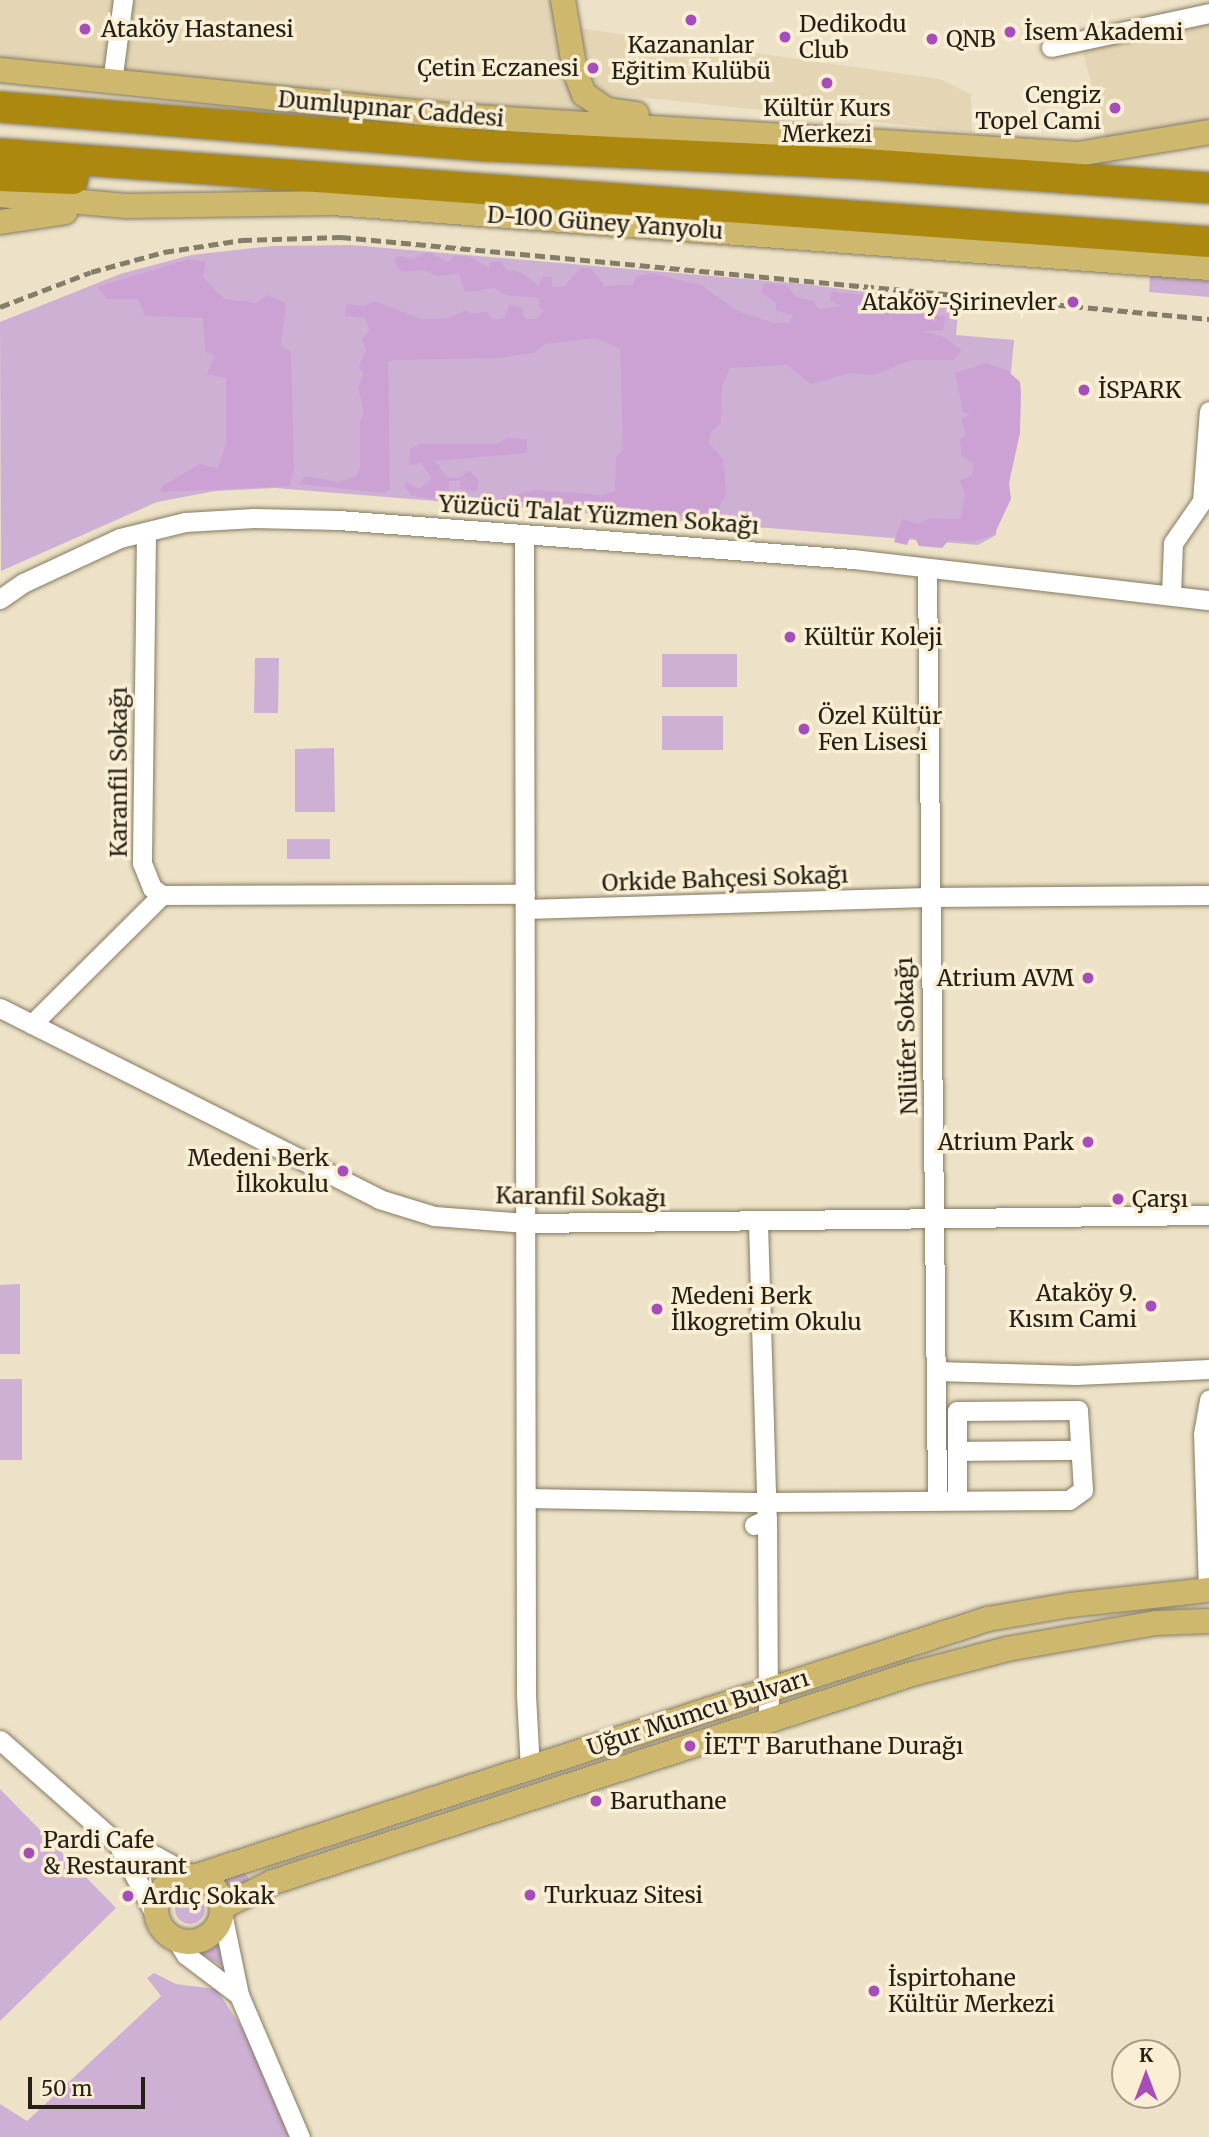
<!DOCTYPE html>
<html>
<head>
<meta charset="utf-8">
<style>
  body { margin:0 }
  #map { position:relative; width:1209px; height:2137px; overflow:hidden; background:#ede2c7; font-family:Merriweather,serif }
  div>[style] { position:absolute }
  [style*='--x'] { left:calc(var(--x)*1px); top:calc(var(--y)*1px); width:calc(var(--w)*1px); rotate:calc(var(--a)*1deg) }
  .built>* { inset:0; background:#e4d6b5 }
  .green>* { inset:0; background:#ceb0d5 }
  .round { border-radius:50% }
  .forest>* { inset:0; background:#cca2d5 }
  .roads { filter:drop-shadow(0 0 2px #857b62) drop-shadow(0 0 2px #857b62) }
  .minor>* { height:19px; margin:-9.5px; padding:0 9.5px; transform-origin:9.5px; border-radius:9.5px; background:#fff }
  .major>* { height:24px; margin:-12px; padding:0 12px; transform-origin:12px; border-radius:12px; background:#ceb86e }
  .major>.ring { margin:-12px; padding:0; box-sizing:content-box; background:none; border:24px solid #ceb86e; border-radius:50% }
  .highway>* { height:30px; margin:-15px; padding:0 15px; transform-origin:15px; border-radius:15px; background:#ad880e }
  .rail>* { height:4.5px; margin-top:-2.25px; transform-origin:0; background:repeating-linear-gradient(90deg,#847d6a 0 10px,transparent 0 15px) }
  .dots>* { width:19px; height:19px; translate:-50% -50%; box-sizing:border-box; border:4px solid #faefd4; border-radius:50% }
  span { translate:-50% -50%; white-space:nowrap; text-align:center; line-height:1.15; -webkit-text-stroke:7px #faefd4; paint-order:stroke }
  .poi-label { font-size:23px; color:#242015 }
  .left { translate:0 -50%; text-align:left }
  .right { translate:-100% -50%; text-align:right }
  .street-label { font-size:23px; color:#242015 }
  .north { position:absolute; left:1111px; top:2039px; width:70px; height:70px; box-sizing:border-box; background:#faefd4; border:2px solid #a49c88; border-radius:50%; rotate:0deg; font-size:19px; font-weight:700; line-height:28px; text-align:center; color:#242015 }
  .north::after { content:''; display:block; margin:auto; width:24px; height:32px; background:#a74db9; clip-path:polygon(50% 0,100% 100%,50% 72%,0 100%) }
  .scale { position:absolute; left:28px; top:2077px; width:117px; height:32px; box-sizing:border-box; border:4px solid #242015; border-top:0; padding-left:9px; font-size:21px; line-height:24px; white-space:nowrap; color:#242015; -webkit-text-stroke:5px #faefd4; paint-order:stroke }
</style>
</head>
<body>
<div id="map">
  <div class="built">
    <div style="clip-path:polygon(0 0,551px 0,579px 114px,0 66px)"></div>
    <div style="clip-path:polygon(1209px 21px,1209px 119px,1107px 141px,1082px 49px)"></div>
    <div style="clip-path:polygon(578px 28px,940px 79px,971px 94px,972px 132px,597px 93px)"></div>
  </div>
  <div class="green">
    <div style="clip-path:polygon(351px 245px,804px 284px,959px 304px,956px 335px,1014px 340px,996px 535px,978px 545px,275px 488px,215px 491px,157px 502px,1px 571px,0 322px,120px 274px,191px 255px,273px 246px)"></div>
    <div style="clip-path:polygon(1150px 275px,1209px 281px,1209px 297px,1149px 292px)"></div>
    <div style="clip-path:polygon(662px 654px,737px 654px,737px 687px,662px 687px)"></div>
    <div style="clip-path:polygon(255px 658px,279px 658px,278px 713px,254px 713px)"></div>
    <div style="clip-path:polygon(662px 716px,723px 716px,723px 750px,662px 750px)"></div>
    <div style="clip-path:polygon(334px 748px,335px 812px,295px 812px,295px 749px)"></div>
    <div style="clip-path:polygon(287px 839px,330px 839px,330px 859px,287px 859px)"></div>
    <div style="clip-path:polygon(20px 1284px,20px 1354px,0 1354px,0 1285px)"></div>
    <div style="clip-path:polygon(0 1379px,22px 1379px,22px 1460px,0 1460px)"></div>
    <div style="clip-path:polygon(0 1789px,116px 1908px,0 2021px)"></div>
    <div style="clip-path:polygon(139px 1860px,173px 1869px,152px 1891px)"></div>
    <div style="clip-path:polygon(243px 1869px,250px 1881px,227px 1891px,220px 1877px)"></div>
    <div class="round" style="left:175px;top:1894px;width:30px;height:30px"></div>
    <div style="clip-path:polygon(224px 1935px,221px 1957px,222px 1966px,199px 1952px)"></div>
    <div style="clip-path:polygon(154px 1973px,176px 1984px,216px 1989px,253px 2044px,291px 2137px,0 2137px,0 2104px,27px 2121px,161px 1996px,147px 1978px)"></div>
  </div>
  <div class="forest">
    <div style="clip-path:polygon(428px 252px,448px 262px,454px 256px,469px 256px,489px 268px,490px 262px,500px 261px,507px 270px,522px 273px,538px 286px,543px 276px,552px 277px,552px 287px,564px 286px,580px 268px,590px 268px,605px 286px,633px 285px,635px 277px,652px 273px,703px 286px,737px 311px,774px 323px,790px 322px,793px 315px,776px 311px,776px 303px,762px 293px,763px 283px,786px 285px,796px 297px,813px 301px,819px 309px,842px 306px,830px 301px,830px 292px,862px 295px,893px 312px,946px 316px,943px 330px,922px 331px,944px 337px,962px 350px,953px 360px,912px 360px,873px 375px,850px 373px,811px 384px,787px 365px,730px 368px,722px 386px,721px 423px,711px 432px,708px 442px,723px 459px,726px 493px,715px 518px,663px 517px,646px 521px,605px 511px,521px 502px,498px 504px,494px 500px,535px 490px,602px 495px,615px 491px,616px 457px,623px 450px,620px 349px,596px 338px,545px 344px,534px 353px,498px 358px,392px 360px,388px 362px,390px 489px,385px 493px,299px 484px,305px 476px,339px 482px,356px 476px,360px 468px,360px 423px,364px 412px,358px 388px,363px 374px,359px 367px,366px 350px,362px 339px,370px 330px,364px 318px,345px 316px,346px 304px,364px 306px,375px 301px,421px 319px,450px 318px,466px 310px,469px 314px,487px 312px,492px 320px,504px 318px,510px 304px,522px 308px,525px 319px,535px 319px,544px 311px,539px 308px,540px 298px,506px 295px,495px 288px,465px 292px,459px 273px,438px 276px,422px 270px,402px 272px,394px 261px,398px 256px,414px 259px)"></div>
    <div style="clip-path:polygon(189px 259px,206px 262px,203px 277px,224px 299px,256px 303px,268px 295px,286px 303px,281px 346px,291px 352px,294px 468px,290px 486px,160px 492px,162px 486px,199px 464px,218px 468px,226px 443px,226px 378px,207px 374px,215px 355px,205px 352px,203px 318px,145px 316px,138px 299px,107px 299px,97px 287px)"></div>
    <div style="clip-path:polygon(987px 363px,1008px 371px,1020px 382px,1021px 392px,1020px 433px,1009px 483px,1011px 499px,994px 535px,972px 542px,949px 540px,942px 548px,919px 546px,915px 538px,910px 537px,907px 545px,894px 542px,902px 519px,919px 524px,930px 518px,960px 519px,965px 494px,960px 480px,972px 475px,973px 464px,961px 455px,960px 439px,966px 434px,961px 420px,970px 414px,963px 412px,955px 373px)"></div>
    <div style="clip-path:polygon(506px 438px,527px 439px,527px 453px,435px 461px,448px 478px,460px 478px,469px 470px,479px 481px,476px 492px,460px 489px,461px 481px,449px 481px,449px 497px,436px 499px,412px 496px,404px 486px,406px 482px,419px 489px,432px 478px,421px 463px,409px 466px,410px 449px,422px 444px,497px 444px)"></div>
  </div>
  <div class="roads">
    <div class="minor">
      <div style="--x:1051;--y:47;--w:162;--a:-12.1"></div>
      <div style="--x:112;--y:82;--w:83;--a:-82.4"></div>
      <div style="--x:146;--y:532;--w:331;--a:90.7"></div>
      <div style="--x:142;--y:863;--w:27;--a:68"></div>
      <div style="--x:152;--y:888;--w:12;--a:35"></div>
      <div style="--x:162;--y:895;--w:363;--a:-0.2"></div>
      <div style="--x:524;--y:534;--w:1161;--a:89.9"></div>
      <div style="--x:526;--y:1695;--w:74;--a:86.9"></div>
      <div style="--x:927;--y:570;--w:930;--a:89.38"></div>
      <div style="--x:1171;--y:595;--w:52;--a:-87.8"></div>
      <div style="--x:1173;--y:543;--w:51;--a:-55.4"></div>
      <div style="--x:1202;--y:501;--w:90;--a:-85.6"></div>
      <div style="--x:0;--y:599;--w:28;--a:-35"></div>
      <div style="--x:23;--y:583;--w:107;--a:-24.9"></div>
      <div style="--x:120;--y:538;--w:67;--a:-13.8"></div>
      <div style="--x:185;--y:522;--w:69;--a:-3.3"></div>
      <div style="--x:254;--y:518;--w:84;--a:1.4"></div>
      <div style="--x:338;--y:520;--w:516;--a:4.33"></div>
      <div style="--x:853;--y:559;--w:358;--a:6.6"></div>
      <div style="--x:525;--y:909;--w:402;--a:-1.7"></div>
      <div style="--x:927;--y:897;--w:282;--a:-0.4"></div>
      <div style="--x:0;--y:1008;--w:424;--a:26.7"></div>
      <div style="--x:379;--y:1199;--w:58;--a:17.2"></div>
      <div style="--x:434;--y:1216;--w:92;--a:4.4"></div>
      <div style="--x:526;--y:1223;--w:683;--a:-0.67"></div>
      <div style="--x:32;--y:1024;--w:183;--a:-44.8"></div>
      <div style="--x:758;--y:1223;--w:296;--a:88.3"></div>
      <div style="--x:936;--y:1371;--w:140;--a:1.6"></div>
      <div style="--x:1076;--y:1375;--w:133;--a:-2.6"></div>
      <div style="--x:957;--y:1451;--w:123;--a:-0.5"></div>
      <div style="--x:526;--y:1498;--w:241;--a:1"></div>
      <div style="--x:767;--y:1502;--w:302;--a:-0.4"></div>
      <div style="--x:1069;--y:1500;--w:17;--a:-36"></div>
      <div style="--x:1083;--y:1490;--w:80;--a:-93.6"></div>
      <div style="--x:1078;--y:1410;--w:121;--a:179.5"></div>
      <div style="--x:957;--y:1411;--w:89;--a:90"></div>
      <div style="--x:754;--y:1525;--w:14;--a:-25"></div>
      <div style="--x:767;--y:1519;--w:201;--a:89.7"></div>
      <div style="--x:1208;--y:1590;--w:156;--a:-91.8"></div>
      <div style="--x:1203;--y:1434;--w:35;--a:-80"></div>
      <div style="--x:0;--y:1740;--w:157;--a:41.4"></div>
      <div style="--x:118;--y:1844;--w:88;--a:62.3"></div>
      <div style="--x:118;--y:1844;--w:40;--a:18"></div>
      <div style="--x:156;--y:1856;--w:39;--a:29"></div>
      <div style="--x:176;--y:1939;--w:19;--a:58"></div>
      <div style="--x:186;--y:1955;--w:66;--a:37"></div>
      <div style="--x:239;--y:1995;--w:84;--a:-101.7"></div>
      <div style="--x:239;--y:1995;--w:155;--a:66.8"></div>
    </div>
    <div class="major">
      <div style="--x:563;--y:0;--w:72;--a:80.4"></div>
      <div style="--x:575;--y:71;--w:25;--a:69"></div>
      <div style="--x:584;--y:94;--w:28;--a:35"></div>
      <div style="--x:607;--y:110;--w:30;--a:8"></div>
      <div style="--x:0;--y:70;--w:443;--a:5.8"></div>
      <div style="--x:441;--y:115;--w:638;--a:3.5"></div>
      <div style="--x:1078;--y:154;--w:133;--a:-9.5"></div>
      <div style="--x:0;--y:195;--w:127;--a:5"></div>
      <div style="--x:127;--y:206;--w:206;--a:-0.8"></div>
      <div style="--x:333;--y:203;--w:878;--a:4.24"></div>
      <div style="--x:0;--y:222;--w:66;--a:-8.7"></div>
      <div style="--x:197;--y:1876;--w:832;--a:-18"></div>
      <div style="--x:988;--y:1619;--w:83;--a:-9.7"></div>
      <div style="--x:1070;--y:1605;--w:140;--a:-6.2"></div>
      <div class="ring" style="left:156px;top:1876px;width:42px;height:42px"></div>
      <div style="--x:222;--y:1907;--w:57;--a:-26.1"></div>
      <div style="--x:273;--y:1882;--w:672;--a:-18.03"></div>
      <div style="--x:912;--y:1674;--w:98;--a:-14.7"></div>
      <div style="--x:1007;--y:1649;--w:151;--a:-9.9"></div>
      <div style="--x:1156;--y:1623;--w:53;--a:-2.2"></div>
    </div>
    <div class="highway">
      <div style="--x:0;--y:107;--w:490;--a:4.6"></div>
      <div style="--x:488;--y:146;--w:364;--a:2.7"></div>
      <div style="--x:852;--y:163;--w:358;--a:4"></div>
      <div style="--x:0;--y:154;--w:1212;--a:4.16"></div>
      <div style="--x:0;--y:176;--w:73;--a:2.4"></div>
    </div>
  </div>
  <div class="rail">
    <div style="--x:0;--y:307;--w:97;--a:-21"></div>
    <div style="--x:91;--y:272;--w:76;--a:-15.3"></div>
    <div style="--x:164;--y:252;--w:79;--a:-8.7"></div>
    <div style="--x:242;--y:240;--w:99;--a:-1.7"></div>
    <div style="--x:341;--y:237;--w:872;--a:5.4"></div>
  </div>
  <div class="dots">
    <div style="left:691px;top:20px;background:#a74db9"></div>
    <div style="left:85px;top:29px;background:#a74db9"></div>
    <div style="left:1010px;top:32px;background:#a74db9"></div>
    <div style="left:785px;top:37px;background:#a74db9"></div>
    <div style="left:932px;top:39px;background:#a74db9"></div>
    <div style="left:593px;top:68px;background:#a74db9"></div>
    <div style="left:827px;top:83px;background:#a74db9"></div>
    <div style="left:1115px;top:108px;background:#a74db9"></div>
    <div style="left:1073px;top:302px;background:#a74db9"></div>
    <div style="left:1084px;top:390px;background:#a74db9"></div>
    <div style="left:790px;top:637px;background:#a74db9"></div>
    <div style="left:804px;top:729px;background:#a74db9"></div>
    <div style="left:1088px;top:978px;background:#a74db9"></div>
    <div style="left:1088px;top:1142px;background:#a74db9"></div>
    <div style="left:343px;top:1171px;background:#a74db9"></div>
    <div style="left:1118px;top:1199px;background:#a74db9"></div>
    <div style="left:1151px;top:1306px;background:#a74db9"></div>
    <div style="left:657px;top:1309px;background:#a74db9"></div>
    <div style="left:690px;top:1746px;background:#a74db9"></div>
    <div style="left:596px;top:1801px;background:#a74db9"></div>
    <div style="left:29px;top:1853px;background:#a74db9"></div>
    <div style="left:530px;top:1895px;background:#a74db9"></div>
    <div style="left:128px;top:1896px;background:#a74db9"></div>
    <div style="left:874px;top:1991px;background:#a74db9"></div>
  </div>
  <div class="poi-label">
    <span class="left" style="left:799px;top:37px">Dedikodu<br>Club</span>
    <span class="left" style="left:101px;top:29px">Ataköy Hastanesi</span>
    <span class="left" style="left:1024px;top:32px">İsem Akademi</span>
    <span class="left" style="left:946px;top:39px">QNB</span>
    <span style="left:691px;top:58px">Kazananlar<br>Eğitim Kulübü</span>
    <span class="right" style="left:579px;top:68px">Çetin Eczanesi</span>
    <span class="right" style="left:1101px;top:108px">Cengiz<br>Topel Cami</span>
    <span style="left:827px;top:121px">Kültür Kurs<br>Merkezi</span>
    <span class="right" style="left:1057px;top:302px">Ataköy-Şirinevler</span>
    <span class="left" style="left:1098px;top:390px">İSPARK</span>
    <span class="left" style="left:804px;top:637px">Kültür Koleji</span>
    <span class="left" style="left:818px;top:729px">Özel Kültür<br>Fen Lisesi</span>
    <span class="right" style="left:1074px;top:978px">Atrium AVM</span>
    <span class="right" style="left:1074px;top:1142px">Atrium Park</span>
    <span class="right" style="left:329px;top:1171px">Medeni Berk<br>İlkokulu</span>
    <span class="left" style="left:1132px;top:1199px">Çarşı</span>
    <span class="right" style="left:1137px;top:1306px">Ataköy 9.<br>Kısım Cami</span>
    <span class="left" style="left:671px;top:1309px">Medeni Berk<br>İlkogretim Okulu</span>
    <span class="left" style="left:704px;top:1746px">İETT Baruthane Durağı</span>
    <span class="left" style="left:610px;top:1801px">Baruthane</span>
    <span class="left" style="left:43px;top:1853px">Pardi Cafe<br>&amp; Restaurant</span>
    <span class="left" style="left:544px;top:1895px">Turkuaz Sitesi</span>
    <span class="left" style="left:142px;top:1896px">Ardıç Sokak</span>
    <span class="left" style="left:888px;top:1991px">İspirtohane<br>Kültür Merkezi</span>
  </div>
  <div class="street-label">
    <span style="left:391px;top:109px;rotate:5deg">Dumlupınar Caddesi</span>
    <span style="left:605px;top:223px;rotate:4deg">D-100 Güney Yanyolu</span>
    <span style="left:599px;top:515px;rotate:4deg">Yüzücü Talat Yüzmen Sokağı</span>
    <span style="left:119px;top:772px;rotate:-90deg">Karanfil Sokağı</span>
    <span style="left:725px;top:879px;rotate:-2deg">Orkide Bahçesi Sokağı</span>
    <span style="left:907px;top:1036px;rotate:-92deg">Nilüfer Sokağı</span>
    <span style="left:581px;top:1197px;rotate:1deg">Karanfil Sokağı</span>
    <span style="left:698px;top:1713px;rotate:-18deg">Uğur Mumcu Bulvarı</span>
  </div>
  <div class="north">K</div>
  <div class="scale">50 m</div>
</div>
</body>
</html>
